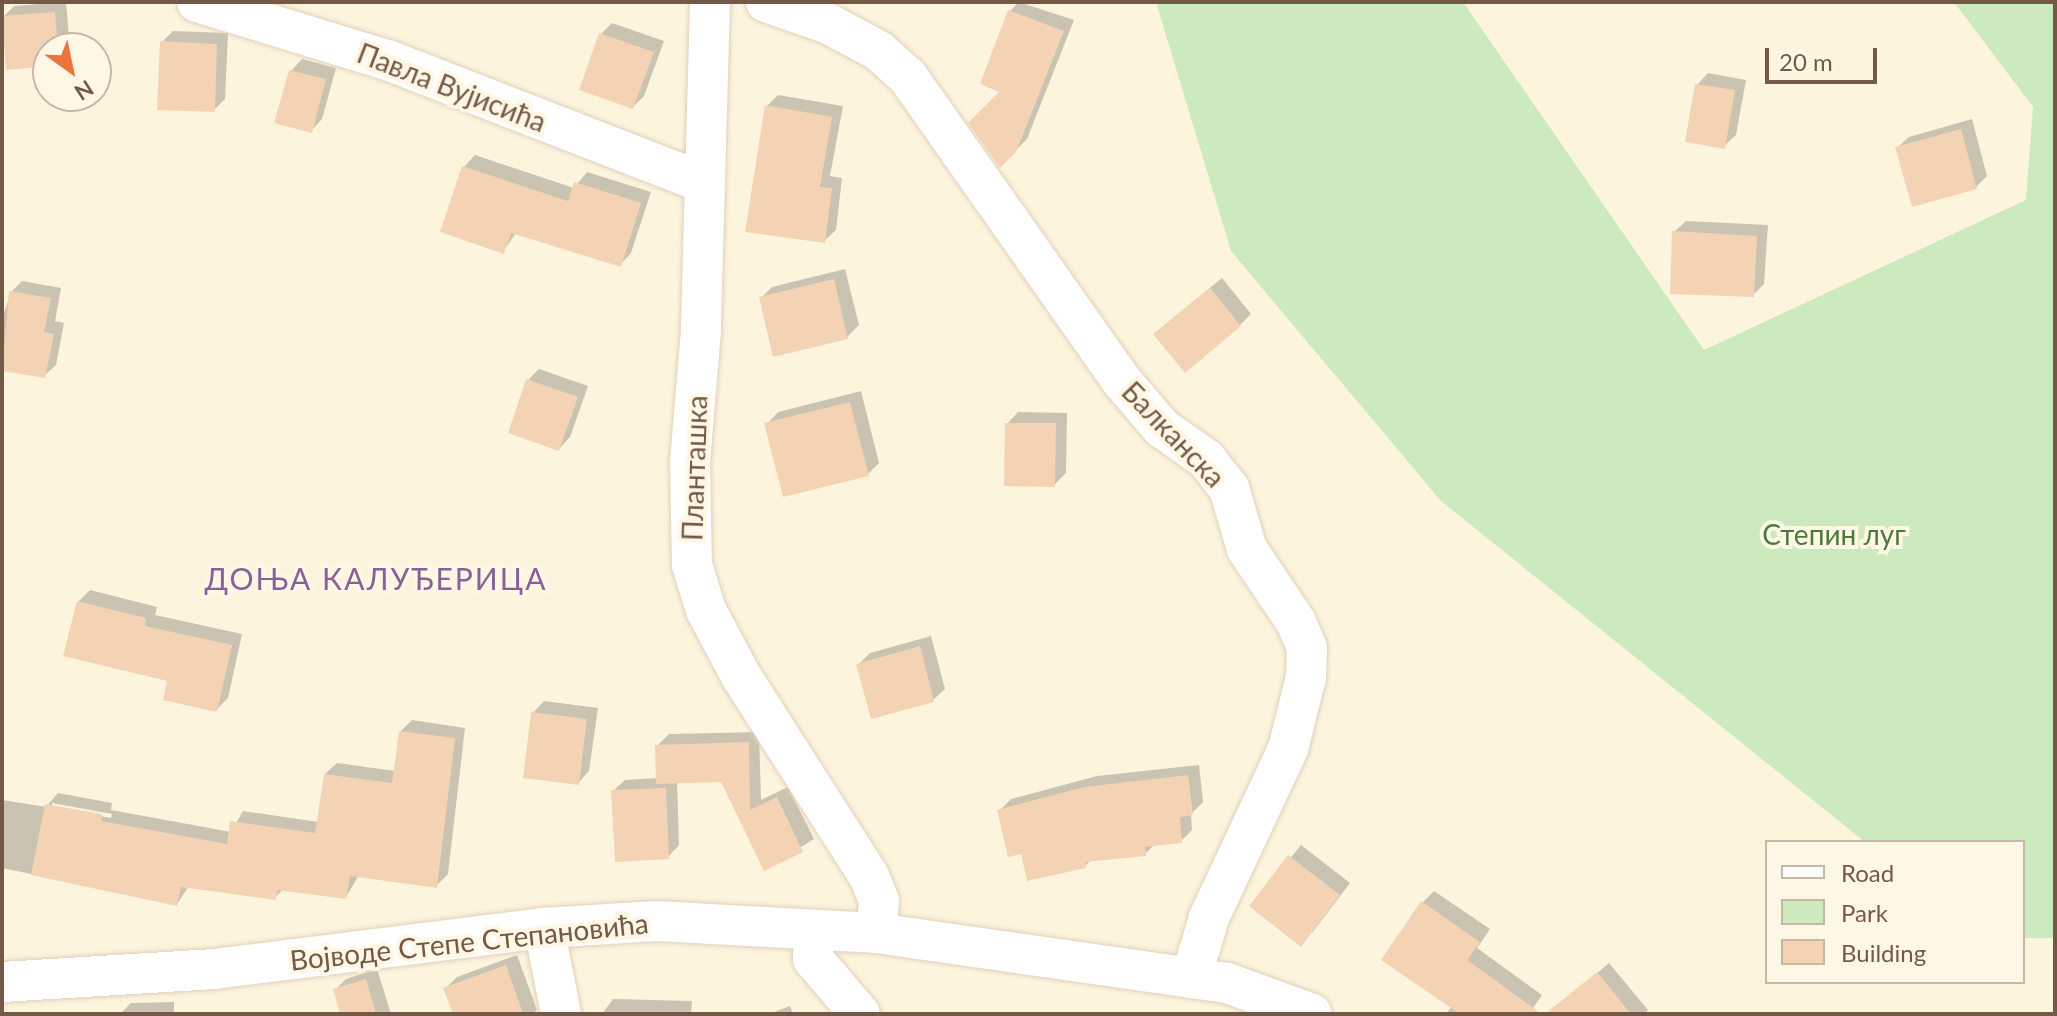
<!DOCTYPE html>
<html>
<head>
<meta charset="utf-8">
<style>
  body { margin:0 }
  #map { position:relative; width:2057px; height:1016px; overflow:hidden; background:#fdf4de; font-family:Lato,sans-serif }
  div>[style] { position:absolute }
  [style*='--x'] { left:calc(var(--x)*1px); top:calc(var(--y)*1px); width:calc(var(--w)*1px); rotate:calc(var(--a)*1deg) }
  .green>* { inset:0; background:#cceabd }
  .shadow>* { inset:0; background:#0003 }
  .building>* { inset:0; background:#f4d3b5 }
  .roads { filter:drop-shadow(0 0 2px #e1d0ba) drop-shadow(0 0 2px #e1d0ba) }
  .minor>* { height:40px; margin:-20px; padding:0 20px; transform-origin:20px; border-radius:20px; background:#fff }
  span { translate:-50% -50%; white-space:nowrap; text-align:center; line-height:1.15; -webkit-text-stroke:8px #fff7e5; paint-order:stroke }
  .street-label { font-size:28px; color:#745a46 }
  .park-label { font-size:28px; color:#4b7a3d }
  .neighbourhood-label { font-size:30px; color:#896198; letter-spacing:2px }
  .frame { position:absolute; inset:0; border:4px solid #745a46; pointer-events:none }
  .legend { position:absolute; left:1765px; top:840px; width:260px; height:144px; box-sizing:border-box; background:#fff7e5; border:2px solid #c7b8a5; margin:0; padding:10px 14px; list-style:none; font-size:24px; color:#745a46 }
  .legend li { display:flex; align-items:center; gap:16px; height:40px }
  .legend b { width:40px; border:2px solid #c7b8a5 }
  .north { position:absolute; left:32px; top:32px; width:80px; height:80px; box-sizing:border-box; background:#fff7e5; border:2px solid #c7b8a5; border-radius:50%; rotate:147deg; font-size:22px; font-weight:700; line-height:32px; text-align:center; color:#745a46 }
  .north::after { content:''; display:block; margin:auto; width:28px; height:36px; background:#ed723d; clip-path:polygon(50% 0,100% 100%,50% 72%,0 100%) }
  .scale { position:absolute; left:1765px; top:48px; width:112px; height:36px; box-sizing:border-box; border:4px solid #745a46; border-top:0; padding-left:10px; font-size:24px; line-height:28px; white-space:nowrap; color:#745a46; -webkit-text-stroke:6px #fff7e5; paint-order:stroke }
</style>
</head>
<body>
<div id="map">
  <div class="green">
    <div style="clip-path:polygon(1156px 2px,1463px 2px,1704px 350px,2026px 200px,2033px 107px,1954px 2px,2055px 2px,2055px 938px,2023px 938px,2023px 842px,1865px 842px,1441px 501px,1231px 251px)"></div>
  </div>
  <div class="shadow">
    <div style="clip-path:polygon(66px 2px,70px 48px,48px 48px,48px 64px,3px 17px,14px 6px)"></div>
    <div style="clip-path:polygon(1019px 2px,1074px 20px,1027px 139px,1001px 165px,1010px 11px)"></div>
    <div style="clip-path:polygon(612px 23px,664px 41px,644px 96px,633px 107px,601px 34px)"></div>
    <div style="clip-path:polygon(173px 31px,228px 33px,225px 99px,214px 110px,162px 42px)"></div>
    <div style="clip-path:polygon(302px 59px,336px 68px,322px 119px,311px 131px,291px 71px)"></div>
    <div style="clip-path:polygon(1708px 73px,1746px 80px,1736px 135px,1724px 146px,1697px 85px)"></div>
    <div style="clip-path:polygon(778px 95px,843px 106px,830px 176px,842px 178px,836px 230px,824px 241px,767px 106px)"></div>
    <div style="clip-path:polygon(1972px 119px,1987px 176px,1976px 187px,1897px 148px,1909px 137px)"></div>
    <div style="clip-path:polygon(475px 155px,574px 188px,587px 172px,651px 192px,631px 253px,620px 265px,517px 232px,503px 251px,464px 167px)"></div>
    <div style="clip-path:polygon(1686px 221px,1768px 225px,1764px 284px,1753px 295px,1674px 232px)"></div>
    <div style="clip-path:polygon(845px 269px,859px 325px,847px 337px,761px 298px,772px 287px)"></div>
    <div style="clip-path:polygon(1222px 278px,1251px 314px,1240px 325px,1167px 323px)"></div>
    <div style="clip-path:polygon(22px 281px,61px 288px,55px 321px,64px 323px,56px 365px,44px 376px,2px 369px,2px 319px,11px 292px)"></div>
    <div style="clip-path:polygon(539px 369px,588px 386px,570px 437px,559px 449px,528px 380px)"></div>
    <div style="clip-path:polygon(861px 391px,879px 463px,868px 474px,767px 424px,778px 412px)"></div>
    <div style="clip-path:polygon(1018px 412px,1067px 413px,1066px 473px,1054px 485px,1007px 424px)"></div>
    <div style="clip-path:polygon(90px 590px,157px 607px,155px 615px,242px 634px,228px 698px,216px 710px,169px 680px,78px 602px)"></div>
    <div style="clip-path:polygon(931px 636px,945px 689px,933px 700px,859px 664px,870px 653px)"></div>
    <div style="clip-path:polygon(544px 701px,598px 708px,589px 771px,578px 783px,533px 713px)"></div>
    <div style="clip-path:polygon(evenodd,412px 720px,465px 728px,448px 874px,436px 886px,359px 875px,346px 897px,284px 889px,275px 897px,189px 886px,177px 904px,2px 868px,2px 800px,46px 807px,58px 793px,112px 803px,111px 810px,231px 832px,243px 811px,318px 822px,325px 774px,337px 763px,395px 771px,401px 731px,412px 720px,52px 803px,112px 814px,111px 818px,52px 807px,52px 803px)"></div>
    <div style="clip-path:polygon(759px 732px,761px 800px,788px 787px,814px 839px,765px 869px,722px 780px,677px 781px,679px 845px,668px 857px,613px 791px,625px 780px,658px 778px,657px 746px,669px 734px)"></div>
    <div style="clip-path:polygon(1199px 765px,1203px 802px,1191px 814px,1192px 830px,1181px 841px,1155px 844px,1145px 854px,1091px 860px,1085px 866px,1023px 852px,1000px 810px,1011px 799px,1097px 776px)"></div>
    <div style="clip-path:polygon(1301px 845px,1350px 883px,1312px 933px,1252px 906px)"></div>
    <div style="clip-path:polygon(1434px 891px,1490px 929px,1477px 948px,1542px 995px,1529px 1014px,1446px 1014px,1452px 1006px,1422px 903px)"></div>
    <div style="clip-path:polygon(517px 955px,537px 1010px,532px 1014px,455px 1014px,446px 988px,457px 977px)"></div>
    <div style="clip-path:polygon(1609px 963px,1648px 1010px,1644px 1014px,1549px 1014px)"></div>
    <div style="clip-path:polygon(377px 969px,391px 1014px,342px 1014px,335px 990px,346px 979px)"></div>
    <div style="clip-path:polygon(613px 999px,692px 1001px,691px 1014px,602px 1014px)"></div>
    <div style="clip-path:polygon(174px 1002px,174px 1014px,120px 1014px,131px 1003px)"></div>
    <div style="clip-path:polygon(790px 1006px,793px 1014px,769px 1014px)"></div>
  </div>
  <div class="building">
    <div style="clip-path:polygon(1008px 10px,1064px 31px,1016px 152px,1000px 168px,968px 123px,999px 92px,980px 84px)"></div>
    <div style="clip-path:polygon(55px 12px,58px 48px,48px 48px,48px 66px,6px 70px,2px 16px)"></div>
    <div style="clip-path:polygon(599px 33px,654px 52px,633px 109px,579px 90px)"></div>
    <div style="clip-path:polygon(160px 41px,217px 44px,215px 112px,157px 110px)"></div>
    <div style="clip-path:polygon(289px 70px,326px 79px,312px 133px,274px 123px)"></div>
    <div style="clip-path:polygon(1695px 84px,1735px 90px,1725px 149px,1685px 142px)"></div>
    <div style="clip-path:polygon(765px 105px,832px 117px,820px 187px,832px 188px,825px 243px,745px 232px)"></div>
    <div style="clip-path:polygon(1961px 129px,1977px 189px,1912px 207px,1895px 147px)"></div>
    <div style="clip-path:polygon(462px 166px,568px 201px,574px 182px,641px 203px,621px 267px,511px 233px,504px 254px,440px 232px)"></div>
    <div style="clip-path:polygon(1672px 231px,1757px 236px,1754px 297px,1670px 294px)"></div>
    <div style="clip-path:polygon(834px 279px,848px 339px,773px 357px,759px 297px)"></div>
    <div style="clip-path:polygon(1210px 288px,1241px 326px,1185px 373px,1153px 334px)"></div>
    <div style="clip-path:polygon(9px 291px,51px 298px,44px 332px,54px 334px,45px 378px,2px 371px)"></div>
    <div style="clip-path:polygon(526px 379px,578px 397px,559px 451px,508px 433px)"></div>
    <div style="clip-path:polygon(850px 402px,869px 476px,783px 497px,764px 423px)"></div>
    <div style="clip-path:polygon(1005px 423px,1056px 423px,1055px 487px,1004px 486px)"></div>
    <div style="clip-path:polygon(77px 601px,146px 618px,145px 626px,232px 645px,217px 712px,163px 700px,167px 681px,63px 656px)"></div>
    <div style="clip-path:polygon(920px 646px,934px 702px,871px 719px,856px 664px)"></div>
    <div style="clip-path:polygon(531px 712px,587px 719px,579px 785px,523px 778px)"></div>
    <div style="clip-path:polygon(399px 731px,455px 738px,437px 888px,350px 876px,346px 899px,277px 890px,276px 900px,181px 887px,177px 906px,31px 875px,45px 804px,102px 814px,101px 821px,227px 844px,230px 821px,315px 833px,324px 774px,392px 783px)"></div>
    <div style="clip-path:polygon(749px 742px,750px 810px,777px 797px,803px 852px,764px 871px,721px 782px,656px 784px,655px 745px)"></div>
    <div style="clip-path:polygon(1188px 775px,1193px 815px,1180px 817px,1182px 843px,1145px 847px,1146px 856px,1085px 862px,1086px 868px,1027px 881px,1021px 854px,1008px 857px,997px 810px,1084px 787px)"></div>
    <div style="clip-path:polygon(666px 788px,669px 859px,615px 862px,611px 790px)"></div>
    <div style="clip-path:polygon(1288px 855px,1340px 895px,1301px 947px,1249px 906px)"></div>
    <div style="clip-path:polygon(1421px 901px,1480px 942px,1467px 960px,1542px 1014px,1460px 1014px,1381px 960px)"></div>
    <div style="clip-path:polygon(506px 965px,523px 1014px,453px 1014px,443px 988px)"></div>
    <div style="clip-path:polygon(1597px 972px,1631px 1014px,1545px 1014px)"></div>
    <div style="clip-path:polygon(366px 979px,376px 1014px,340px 1014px,333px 989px)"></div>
  </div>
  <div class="roads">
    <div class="minor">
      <div style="--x:197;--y:2;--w:202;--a:17"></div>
      <div style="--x:390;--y:61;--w:337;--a:21.2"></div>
      <div style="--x:710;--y:2;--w:329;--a:91.6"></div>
      <div style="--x:701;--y:331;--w:132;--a:94.8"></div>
      <div style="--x:690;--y:463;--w:102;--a:88.9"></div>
      <div style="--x:692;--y:565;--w:47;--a:72.7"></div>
      <div style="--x:706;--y:610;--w:75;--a:62.1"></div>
      <div style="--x:741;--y:676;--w:237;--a:57.4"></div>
      <div style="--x:869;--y:876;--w:27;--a:68"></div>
      <div style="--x:879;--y:901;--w:32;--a:95"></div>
      <div style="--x:766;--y:2;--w:67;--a:19.2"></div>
      <div style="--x:829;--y:24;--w:57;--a:28.4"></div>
      <div style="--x:879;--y:51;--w:39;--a:42"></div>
      <div style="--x:908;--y:77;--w:370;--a:54.9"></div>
      <div style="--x:1121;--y:380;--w:63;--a:49.5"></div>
      <div style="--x:1162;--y:428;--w:54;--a:35.2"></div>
      <div style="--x:1206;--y:459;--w:37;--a:52"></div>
      <div style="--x:1229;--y:488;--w:64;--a:73.6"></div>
      <div style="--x:1247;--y:549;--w:88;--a:56.1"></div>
      <div style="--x:1296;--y:622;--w:28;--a:67"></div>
      <div style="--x:1307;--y:648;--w:29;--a:92"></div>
      <div style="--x:1306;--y:677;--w:74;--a:104"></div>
      <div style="--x:1288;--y:749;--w:187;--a:115.1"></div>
      <div style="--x:1209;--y:918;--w:63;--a:106.7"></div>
      <div style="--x:544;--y:928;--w:88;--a:78.8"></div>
      <div style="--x:814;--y:930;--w:29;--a:92"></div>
      <div style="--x:813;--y:959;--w:72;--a:49.5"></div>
      <div style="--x:2;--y:982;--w:212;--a:-3.5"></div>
      <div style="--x:214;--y:969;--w:333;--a:-7.1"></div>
      <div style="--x:544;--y:928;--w:112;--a:-3.6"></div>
      <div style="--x:656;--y:921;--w:220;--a:3.1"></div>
      <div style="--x:876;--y:933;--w:355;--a:8.1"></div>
      <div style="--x:1227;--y:983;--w:90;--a:20"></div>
    </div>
  </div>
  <div class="street-label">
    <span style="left:452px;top:87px;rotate:21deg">Павла Вујисића</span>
    <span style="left:1174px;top:434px;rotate:46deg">Балканска</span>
    <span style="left:694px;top:468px;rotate:-88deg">Планташка</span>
    <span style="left:469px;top:941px;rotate:-6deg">Војводе Степе Степановића</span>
  </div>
  <div class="park-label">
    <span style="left:1834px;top:534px">Степин луг</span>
  </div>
  <div class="neighbourhood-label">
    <span style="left:376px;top:578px">ДОЊА КАЛУЂЕРИЦА</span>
  </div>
  <div class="frame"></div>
  <ul class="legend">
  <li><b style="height:10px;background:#fff"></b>Road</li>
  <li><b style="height:22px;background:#cceabd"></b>Park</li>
  <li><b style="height:22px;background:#f4d3b5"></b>Building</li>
  </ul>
  <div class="north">N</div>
  <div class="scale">20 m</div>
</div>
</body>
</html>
